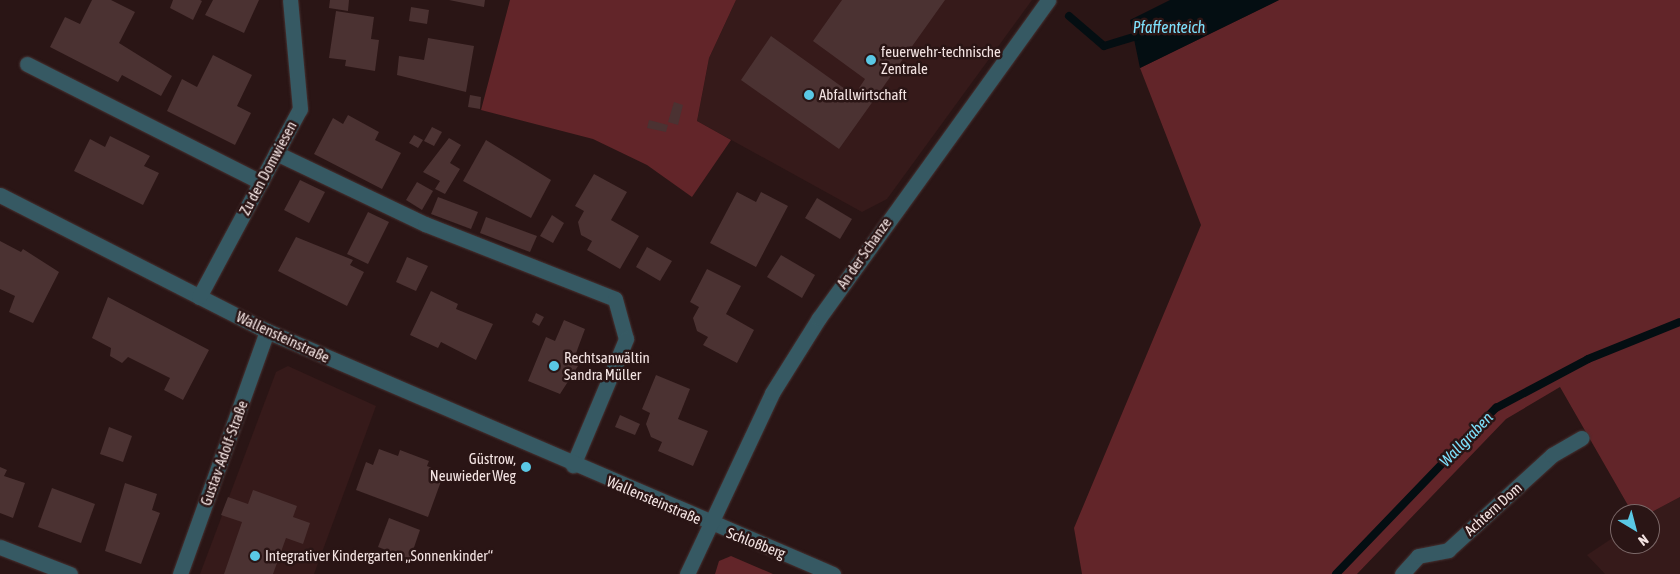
<!DOCTYPE html>
<html>
<head>
<meta charset="utf-8">
<style>
  body { margin:0 }
  #map { position:relative; width:1680px; height:574px; overflow:hidden; background:#2a1515; font-family:"Asap Condensed",sans-serif }
  div>[style] { position:absolute }
  [style*='--x'] { left:calc(var(--x)*1px); top:calc(var(--y)*1px); width:calc(var(--w)*1px); rotate:calc(var(--a)*1deg) }
  .built>* { inset:0; background:#361a1a }
  .green>* { inset:0; background:#622529 }
  .water>* { inset:0; background:#040e12 }
  .stream>* { height:8px; margin:-4px; padding:0 4px; transform-origin:4px; border-radius:4px; background:#040e12 }
  .building>* { inset:0; background:#4b3232 }
  .roads { filter:drop-shadow(0 0 1px #463232) drop-shadow(0 0 1px #463232) }
  .minor>* { height:15px; margin:-7.5px; padding:0 7.5px; transform-origin:7.5px; border-radius:7.5px; background:#365963 }
  .dots>* { width:14px; height:14px; translate:-50% -50%; box-sizing:border-box; border:2px solid #2a1515; border-radius:50% }
  span { translate:-50% -50%; white-space:nowrap; text-align:center; line-height:1.15; -webkit-text-stroke:5px #2a1515; paint-order:stroke }
  .poi-label { font-size:15px; color:#f3e3e2 }
  .left { translate:0 -50%; text-align:left }
  .right { translate:-100% -50%; text-align:right }
  .street-label { font-size:15px; color:#f3e3e2 }
  .water-label { font-size:16px; color:#7ee1fd; font-style:italic }
  .north { position:absolute; left:1610px; top:504px; width:50px; height:50px; box-sizing:border-box; background:#2a1515; border:1px solid #7a6767; border-radius:50%; rotate:143deg; font-size:14px; font-weight:700; line-height:20px; text-align:center; color:#f3e3e2 }
  .north::after { content:''; display:block; margin:auto; width:18px; height:22px; background:#5ac8e5; clip-path:polygon(50% 0,100% 100%,50% 72%,0 100%) }
</style>
</head>
<body>
<div id="map">
  <div class="built">
    <div style="clip-path:polygon(736px 0,1032px 0,887px 199px,862px 212px,697px 121px,709px 58px)"></div>
    <div style="clip-path:polygon(288px 366px,376px 406px,314px 574px,200px 574px,276px 372px)"></div>
    <div style="clip-path:polygon(1680px 497px,1680px 574px,1605px 574px,1587px 555px,1620px 533px,1620px 544px,1650px 544px,1648px 514px)"></div>
  </div>
  <div class="green">
    <div style="clip-path:polygon(510px 0,736px 0,709px 58px,697px 121px,731px 140px,692px 197px,647px 165px,593px 139px,481px 110px)"></div>
    <div style="clip-path:polygon(1279px 0,1680px 0,1680px 497px,1648px 514px,1633px 514px,1560px 387px,1506px 419px,1357px 574px,1082px 574px,1074px 528px,1201px 225px,1140px 68px)"></div>
    <div style="clip-path:polygon(731px 556px,773px 574px,715px 574px,719px 561px)"></div>
  </div>
  <div class="water">
    <div style="clip-path:polygon(1170px 0,1279px 0,1140px 68px,1130px 20px)"></div>
  </div>
  <div class="stream">
    <div style="--x:1069;--y:16;--w:46;--a:40.6"></div>
    <div style="--x:1104;--y:46;--w:39;--a:-17"></div>
    <div style="--x:1336;--y:574;--w:231;--a:-46.1"></div>
    <div style="--x:1496;--y:408;--w:104;--a:-28"></div>
    <div style="--x:1588;--y:359;--w:99;--a:-21.9"></div>
  </div>
  <div class="building">
    <div style="clip-path:polygon(92px 0,111px 0,135px 12px,119px 43px,172px 76px,161px 96px,122px 75px,118px 82px,50px 47px,65px 17px,80px 24px)"></div>
    <div style="clip-path:polygon(173px 0,200px 0,202px 1px,193px 20px,170px 8px)"></div>
    <div style="clip-path:polygon(213px 0,259px 0,244px 33px,205px 15px)"></div>
    <div style="clip-path:polygon(330px 0,349px 0,348px 11px,329px 8px)"></div>
    <div style="clip-path:polygon(449px 0,485px 0,484px 7px)"></div>
    <div style="clip-path:polygon(842px 0,945px 0,839px 149px,741px 80px,771px 36px,859px 99px,864px 92px,859px 88px,865px 79px,813px 41px)"></div>
    <div style="clip-path:polygon(411px 7px,429px 10px,427px 24px,409px 21px)"></div>
    <div style="clip-path:polygon(336px 11px,374px 17px,371px 39px,379px 40px,375px 71px,345px 66px,346px 60px,329px 58px)"></div>
    <div style="clip-path:polygon(428px 38px,474px 46px,466px 92px,397px 75px,399px 56px,424px 60px)"></div>
    <div style="clip-path:polygon(213px 55px,252px 75px,237px 106px,251px 113px,235px 145px,167px 111px,182px 79px,197px 87px)"></div>
    <div style="clip-path:polygon(470px 95px,481px 97px,480px 109px,468px 107px)"></div>
    <div style="clip-path:polygon(674px 102px,683px 105px,678px 125px,668px 122px)"></div>
    <div style="clip-path:polygon(348px 115px,379px 132px,375px 140px,401px 153px,382px 189px,314px 154px,333px 118px,343px 124px)"></div>
    <div style="clip-path:polygon(649px 120px,668px 125px,666px 132px,647px 128px)"></div>
    <div style="clip-path:polygon(432px 127px,442px 132px,434px 146px,424px 141px)"></div>
    <div style="clip-path:polygon(414px 135px,423px 140px,418px 148px,409px 143px)"></div>
    <div style="clip-path:polygon(110px 136px,150px 156px,144px 166px,159px 173px,143px 205px,74px 171px,90px 139px,105px 147px)"></div>
    <div style="clip-path:polygon(449px 138px,461px 145px,450px 163px,460px 169px,445px 194px,435px 189px,440px 181px,423px 172px)"></div>
    <div style="clip-path:polygon(486px 140px,551px 180px,531px 218px,463px 181px)"></div>
    <div style="clip-path:polygon(594px 174px,627px 192px,611px 220px,639px 236px,620px 269px,587px 250px,592px 241px,581px 235px,578px 222px,584px 211px,575px 206px)"></div>
    <div style="clip-path:polygon(300px 180px,325px 192px,309px 223px,284px 210px)"></div>
    <div style="clip-path:polygon(417px 182px,433px 191px,422px 210px,406px 200px)"></div>
    <div style="clip-path:polygon(737px 192px,756px 202px,761px 192px,788px 206px,756px 267px,710px 243px)"></div>
    <div style="clip-path:polygon(438px 197px,478px 212px,471px 229px,431px 214px)"></div>
    <div style="clip-path:polygon(817px 198px,852px 219px,840px 239px,805px 218px)"></div>
    <div style="clip-path:polygon(368px 212px,389px 222px,368px 264px,347px 254px)"></div>
    <div style="clip-path:polygon(552px 215px,564px 223px,553px 243px,540px 236px)"></div>
    <div style="clip-path:polygon(486px 217px,537px 236px,530px 252px,480px 233px)"></div>
    <div style="clip-path:polygon(296px 237px,353px 260px,350px 265px,364px 272px,347px 306px,278px 271px)"></div>
    <div style="clip-path:polygon(0 241px,21px 252px,23px 249px,59px 272px,33px 323px,9px 312px,15px 296px,0 289px)"></div>
    <div style="clip-path:polygon(647px 247px,672px 261px,660px 281px,636px 267px)"></div>
    <div style="clip-path:polygon(781px 255px,815px 275px,802px 298px,767px 277px)"></div>
    <div style="clip-path:polygon(407px 257px,428px 266px,416px 291px,396px 282px)"></div>
    <div style="clip-path:polygon(707px 269px,741px 286px,726px 314px,754px 330px,737px 363px,703px 345px,708px 337px,697px 331px,693px 318px,699px 307px,690px 302px)"></div>
    <div style="clip-path:polygon(431px 291px,458px 304px,456px 309px,493px 324px,476px 360px,441px 342px,438px 348px,410px 335px)"></div>
    <div style="clip-path:polygon(108px 297px,209px 350px,183px 400px,164px 390px,170px 378px,128px 357px,122px 363px,110px 356px,111px 348px,92px 338px)"></div>
    <div style="clip-path:polygon(536px 313px,544px 317px,539px 326px,532px 322px)"></div>
    <div style="clip-path:polygon(564px 320px,585px 329px,572px 364px,578px 366px,560px 394px,528px 381px,546px 337px,555px 341px)"></div>
    <div style="clip-path:polygon(656px 375px,690px 389px,678px 419px,708px 431px,693px 466px,658px 451px,662px 442px,651px 437px,646px 424px,650px 413px,642px 409px)"></div>
    <div style="clip-path:polygon(620px 415px,640px 424px,635px 435px,615px 427px)"></div>
    <div style="clip-path:polygon(109px 427px,132px 436px,123px 462px,100px 454px)"></div>
    <div style="clip-path:polygon(379px 449px,398px 456px,400px 450px,429px 461px,427px 466px,444px 473px,428px 517px,356px 490px,366px 462px,373px 465px)"></div>
    <div style="clip-path:polygon(0 467px,7px 470px,4px 476px,25px 483px,13px 518px,0 513px)"></div>
    <div style="clip-path:polygon(125px 483px,157px 494px,152px 510px,160px 513px,141px 564px,105px 551px)"></div>
    <div style="clip-path:polygon(52px 488px,95px 504px,81px 543px,38px 527px)"></div>
    <div style="clip-path:polygon(253px 490px,297px 506px,293px 517px,310px 523px,303px 544px,286px 538px,273px 574px,224px 574px,242px 522px,221px 515px,228px 497px,248px 504px)"></div>
    <div style="clip-path:polygon(389px 518px,420px 530px,410px 559px,378px 547px)"></div>
  </div>
  <div class="roads">
    <div class="minor">
      <div style="--x:27;--y:64;--w:262;--a:26.8"></div>
      <div style="--x:276;--y:153;--w:165;--a:25.5"></div>
      <div style="--x:425;--y:224;--w:204;--a:21.5"></div>
      <div style="--x:615;--y:299;--w:41;--a:74.6"></div>
      <div style="--x:626;--y:339;--w:137;--a:112.8"></div>
      <div style="--x:0;--y:195;--w:300;--a:27"></div>
      <div style="--x:267;--y:331;--w:616;--a:23.24"></div>
      <div style="--x:199;--y:297;--w:213;--a:-61.8"></div>
      <div style="--x:300;--y:109;--w:109;--a:-95.2"></div>
      <div style="--x:0;--y:547;--w:75;--a:21.1"></div>
      <div style="--x:180;--y:574;--w:258;--a:-70.3"></div>
      <div style="--x:687;--y:574;--w:200;--a:-64.8"></div>
      <div style="--x:772;--y:393;--w:89;--a:-57.9"></div>
      <div style="--x:819;--y:318;--w:392;--a:-54.2"></div>
      <div style="--x:1402;--y:574;--w:24;--a:-48"></div>
      <div style="--x:1418;--y:556;--w:31;--a:-11"></div>
      <div style="--x:1448;--y:550;--w:141;--a:-42.4"></div>
      <div style="--x:1552;--y:455;--w:34;--a:-30"></div>
    </div>
  </div>
  <div class="dots">
    <div style="left:871px;top:60px;background:#5ac8e5"></div>
    <div style="left:809px;top:95px;background:#5ac8e5"></div>
    <div style="left:554px;top:366px;background:#5ac8e5"></div>
    <div style="left:526px;top:467px;background:#5ac8e5"></div>
    <div style="left:255px;top:556px;background:#5ac8e5"></div>
  </div>
  <div class="poi-label">
    <span class="left" style="left:881px;top:60px">feuerwehr-technische<br>Zentrale</span>
    <span class="left" style="left:819px;top:95px">Abfallwirtschaft</span>
    <span class="left" style="left:564px;top:366px">Rechtsanwältin<br>Sandra Müller</span>
    <span class="right" style="left:516px;top:467px">Güstrow,<br>Neuwieder Weg</span>
    <span class="left" style="left:265px;top:556px">Integrativer Kindergarten „Sonnenkinder“</span>
  </div>
  <div class="street-label">
    <span style="left:268px;top:168px;rotate:-62deg">Zu den Domwiesen</span>
    <span style="left:864px;top:253px;rotate:-55deg">An der Schanze</span>
    <span style="left:283px;top:337px;rotate:25deg">Wallensteinstraße</span>
    <span style="left:224px;top:453px;rotate:-70deg">Gustav-Adolf-Straße</span>
    <span style="left:654px;top:500px;rotate:23deg">Wallensteinstraße</span>
    <span style="left:1493px;top:509px;rotate:-42deg">Achtern Dom</span>
    <span style="left:756px;top:543px;rotate:21deg">Schloßberg</span>
  </div>
  <div class="water-label">
    <span style="left:1169px;top:27px">Pfaffenteich</span>
    <span style="left:1466px;top:439px;rotate:-46deg">Wallgraben</span>
  </div>
  <div class="north">N</div>
</div>
</body>
</html>
